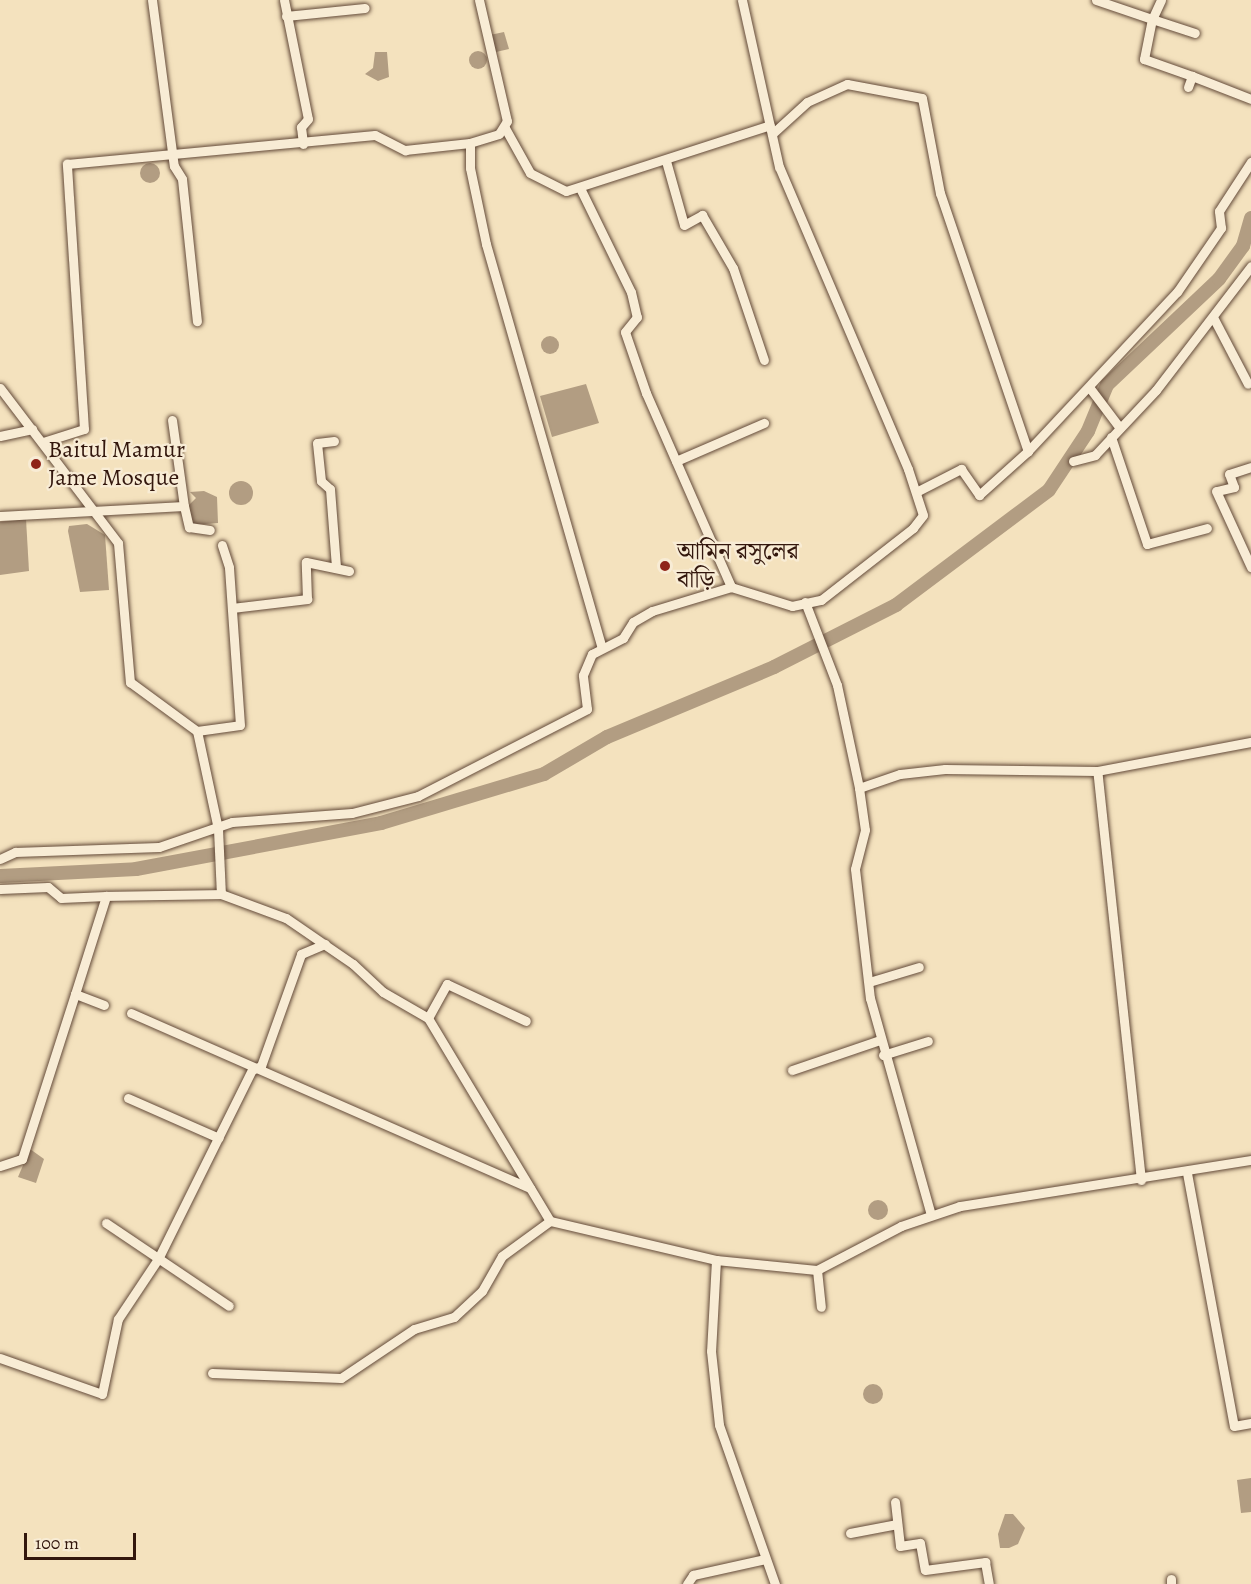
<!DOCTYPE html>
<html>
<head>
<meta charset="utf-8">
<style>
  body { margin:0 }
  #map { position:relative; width:1251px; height:1584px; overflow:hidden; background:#f4e2be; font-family:Alegreya,"Noto Serif Bengali",serif }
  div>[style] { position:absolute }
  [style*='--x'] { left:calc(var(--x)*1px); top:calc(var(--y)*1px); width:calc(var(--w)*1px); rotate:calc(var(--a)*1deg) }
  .water>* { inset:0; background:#b29d82 }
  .round { border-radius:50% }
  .river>* { height:14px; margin:-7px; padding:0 7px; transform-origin:7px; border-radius:7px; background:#b29d82 }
  .roads { filter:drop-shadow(0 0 2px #634a39) drop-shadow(0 0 2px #634a39) }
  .minor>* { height:9px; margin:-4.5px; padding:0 4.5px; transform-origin:4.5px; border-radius:4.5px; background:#f8ecd5 }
  .dots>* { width:16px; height:16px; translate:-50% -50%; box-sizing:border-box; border:3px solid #f8ecd5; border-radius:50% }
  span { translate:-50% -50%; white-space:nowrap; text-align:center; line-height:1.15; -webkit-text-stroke:4.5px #f8ecd5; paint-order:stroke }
  .poi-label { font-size:24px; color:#33170d }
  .left { translate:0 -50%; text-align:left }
  .scale { position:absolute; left:24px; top:1533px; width:112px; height:27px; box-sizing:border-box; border:3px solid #33170d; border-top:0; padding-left:8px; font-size:18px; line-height:21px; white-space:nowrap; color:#33170d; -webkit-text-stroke:4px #f8ecd5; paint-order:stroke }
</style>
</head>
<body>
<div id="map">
  <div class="water">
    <div style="clip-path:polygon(504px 32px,509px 49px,496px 52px,490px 35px)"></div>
    <div class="round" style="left:469px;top:51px;width:18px;height:18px"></div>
    <div style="clip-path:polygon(375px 52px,387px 52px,389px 77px,378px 81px,365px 74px,373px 68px)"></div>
    <div class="round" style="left:140px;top:163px;width:20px;height:20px"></div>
    <div class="round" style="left:541px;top:336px;width:18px;height:18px"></div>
    <div style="clip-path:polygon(586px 384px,599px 423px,552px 437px,540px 396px)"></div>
    <div class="round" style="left:229px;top:481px;width:24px;height:24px"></div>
    <div style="clip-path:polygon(204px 491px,217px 497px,218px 523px,192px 525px,189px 505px,196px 498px,190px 492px)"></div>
    <div style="clip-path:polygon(26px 519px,29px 571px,0 575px,0 522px)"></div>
    <div style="clip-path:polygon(87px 524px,105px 535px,109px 590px,80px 592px,68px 531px,69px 526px)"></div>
    <div style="clip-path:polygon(30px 1149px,44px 1159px,36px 1183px,18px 1177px)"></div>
    <div class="round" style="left:868px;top:1200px;width:20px;height:20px"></div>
    <div class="round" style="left:863px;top:1384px;width:20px;height:20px"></div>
    <div style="clip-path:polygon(1251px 1478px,1251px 1512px,1241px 1513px,1237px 1480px)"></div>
    <div style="clip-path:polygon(1005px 1514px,1013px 1514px,1025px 1528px,1018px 1544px,1009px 1548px,1000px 1548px,998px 1534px)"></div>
  </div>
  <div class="river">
    <div style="--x:0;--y:876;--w:136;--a:-2.9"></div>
    <div style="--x:136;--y:869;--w:249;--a:-10.6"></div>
    <div style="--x:381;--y:823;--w:170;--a:-16.7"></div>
    <div style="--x:544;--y:774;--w:73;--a:-30.4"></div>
    <div style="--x:607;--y:737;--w:181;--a:-22.7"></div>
    <div style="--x:774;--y:667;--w:137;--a:-26.9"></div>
    <div style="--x:896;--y:605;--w:191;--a:-36.9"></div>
    <div style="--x:1049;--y:490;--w:71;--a:-56.5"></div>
    <div style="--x:1088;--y:431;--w:50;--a:-67.6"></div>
    <div style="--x:1107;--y:385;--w:154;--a:-43.4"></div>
    <div style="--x:1219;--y:279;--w:41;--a:-54"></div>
    <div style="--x:1243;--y:246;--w:29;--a:-74"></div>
  </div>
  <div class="roads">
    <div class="minor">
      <div style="--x:152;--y:0;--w:167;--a:82.5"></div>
      <div style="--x:174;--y:166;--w:15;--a:58"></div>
      <div style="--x:182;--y:179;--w:143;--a:84"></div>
      <div style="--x:284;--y:0;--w:121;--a:78.6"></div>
      <div style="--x:308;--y:119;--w:11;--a:131"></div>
      <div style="--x:301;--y:127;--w:17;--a:83"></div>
      <div style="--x:479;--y:0;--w:124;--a:77"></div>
      <div style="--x:507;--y:121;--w:15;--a:122"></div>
      <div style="--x:499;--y:134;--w:30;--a:163"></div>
      <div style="--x:470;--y:143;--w:25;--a:90"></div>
      <div style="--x:470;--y:168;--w:78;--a:78.1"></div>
      <div style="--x:486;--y:244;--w:420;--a:74"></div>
      <div style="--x:1096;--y:0;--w:59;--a:18.7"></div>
      <div style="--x:1152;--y:19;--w:41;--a:101.3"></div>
      <div style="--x:1144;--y:59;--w:51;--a:19.5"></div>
      <div style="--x:1161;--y:0;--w:21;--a:115"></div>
      <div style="--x:1152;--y:19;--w:45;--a:18"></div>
      <div style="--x:286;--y:16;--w:79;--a:-5.8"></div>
      <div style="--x:1188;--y:87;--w:12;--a:-70"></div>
      <div style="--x:1192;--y:76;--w:63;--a:21.3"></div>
      <div style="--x:505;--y:128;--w:51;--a:60.9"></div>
      <div style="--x:530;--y:173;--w:40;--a:26.6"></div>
      <div style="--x:566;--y:191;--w:214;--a:-17.9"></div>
      <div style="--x:772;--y:134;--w:47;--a:-42.4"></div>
      <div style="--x:807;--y:102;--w:44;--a:-24.2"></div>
      <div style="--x:847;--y:84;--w:76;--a:10.6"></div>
      <div style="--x:922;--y:98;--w:97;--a:79.3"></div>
      <div style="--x:940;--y:193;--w:273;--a:71.2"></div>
      <div style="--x:666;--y:161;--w:66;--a:74.3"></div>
      <div style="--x:684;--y:225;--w:21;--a:-29"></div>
      <div style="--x:702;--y:215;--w:61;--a:59.7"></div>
      <div style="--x:733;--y:268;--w:97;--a:71.4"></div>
      <div style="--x:580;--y:188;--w:116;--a:63.9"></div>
      <div style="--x:631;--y:292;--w:26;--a:77"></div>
      <div style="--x:637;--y:317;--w:19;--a:129"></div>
      <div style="--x:625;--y:332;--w:65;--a:71"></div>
      <div style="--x:646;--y:393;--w:212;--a:66.3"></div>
      <div style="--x:1214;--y:319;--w:73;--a:62.4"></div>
      <div style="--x:1089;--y:387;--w:51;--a:52.9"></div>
      <div style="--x:0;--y:388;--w:195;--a:52.7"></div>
      <div style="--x:118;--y:543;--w:140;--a:85.1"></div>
      <div style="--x:130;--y:682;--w:83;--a:36.2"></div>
      <div style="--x:197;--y:731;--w:100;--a:77.9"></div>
      <div style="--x:218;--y:829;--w:65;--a:87.4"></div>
      <div style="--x:221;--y:894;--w:69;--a:20.3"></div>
      <div style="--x:286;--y:918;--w:81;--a:34.5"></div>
      <div style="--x:353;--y:964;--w:41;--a:43"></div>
      <div style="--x:383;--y:992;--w:52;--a:30"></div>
      <div style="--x:428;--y:1018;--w:237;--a:59"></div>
      <div style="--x:550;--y:1221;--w:171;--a:13.2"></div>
      <div style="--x:716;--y:1260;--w:91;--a:93.1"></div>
      <div style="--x:711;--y:1351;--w:74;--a:83.8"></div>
      <div style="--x:719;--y:1425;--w:169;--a:70.6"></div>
      <div style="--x:172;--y:420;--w:87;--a:82.1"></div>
      <div style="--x:0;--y:436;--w:33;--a:-12"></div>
      <div style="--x:1111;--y:437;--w:113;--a:71.4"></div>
      <div style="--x:1147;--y:544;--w:62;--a:-14.9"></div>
      <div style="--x:334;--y:441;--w:17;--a:173"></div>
      <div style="--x:317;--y:443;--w:38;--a:84"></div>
      <div style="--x:321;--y:481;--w:12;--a:42"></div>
      <div style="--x:330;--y:489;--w:78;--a:85.6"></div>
      <div style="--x:43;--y:442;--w:43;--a:-17.6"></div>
      <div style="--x:84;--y:429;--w:266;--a:-93.7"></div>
      <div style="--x:67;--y:164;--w:309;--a:-5.4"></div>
      <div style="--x:375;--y:135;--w:34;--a:27"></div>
      <div style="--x:405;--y:150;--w:65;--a:-6.1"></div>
      <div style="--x:676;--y:461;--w:96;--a:-23.4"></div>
      <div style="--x:1073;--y:461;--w:23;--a:-15"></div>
      <div style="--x:1095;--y:455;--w:89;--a:-46.8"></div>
      <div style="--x:1156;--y:390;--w:156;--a:-52.5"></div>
      <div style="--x:1251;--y:467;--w:23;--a:162"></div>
      <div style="--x:1229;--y:474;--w:14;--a:69"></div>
      <div style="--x:1234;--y:487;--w:18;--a:167"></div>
      <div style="--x:1216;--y:491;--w:84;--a:65.3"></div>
      <div style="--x:916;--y:492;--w:51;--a:-27.1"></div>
      <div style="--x:961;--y:469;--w:32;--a:55"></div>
      <div style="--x:979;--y:495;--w:66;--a:-41.9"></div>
      <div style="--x:1028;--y:451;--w:218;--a:-46.9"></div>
      <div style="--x:1177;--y:292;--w:78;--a:-55.5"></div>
      <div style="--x:1221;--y:228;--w:17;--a:-97"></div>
      <div style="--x:1219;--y:211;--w:59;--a:-56.9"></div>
      <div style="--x:0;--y:516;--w:184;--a:-3.1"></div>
      <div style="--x:184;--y:506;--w:22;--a:77"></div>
      <div style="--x:189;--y:527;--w:21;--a:8"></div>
      <div style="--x:805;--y:602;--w:89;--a:68.9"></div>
      <div style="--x:837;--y:685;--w:105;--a:77.9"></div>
      <div style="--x:859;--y:788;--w:42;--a:81.9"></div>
      <div style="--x:865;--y:830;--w:40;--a:104.4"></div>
      <div style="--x:855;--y:869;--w:130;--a:83.4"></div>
      <div style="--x:870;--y:998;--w:225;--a:74.3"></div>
      <div style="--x:232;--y:608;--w:76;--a:-6.8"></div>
      <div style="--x:307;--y:599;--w:37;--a:-92"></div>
      <div style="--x:306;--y:562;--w:44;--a:11.8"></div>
      <div style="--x:197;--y:731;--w:43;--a:-7.9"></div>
      <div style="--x:240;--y:725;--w:158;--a:-94"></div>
      <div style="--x:229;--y:567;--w:23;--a:-108"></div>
      <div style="--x:859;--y:788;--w:43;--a:-18.9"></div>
      <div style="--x:900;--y:774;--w:45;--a:-6.3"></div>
      <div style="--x:945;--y:769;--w:152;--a:0.8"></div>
      <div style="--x:0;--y:859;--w:17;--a:-25"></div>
      <div style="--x:15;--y:852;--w:144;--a:-2"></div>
      <div style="--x:159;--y:847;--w:77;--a:-18.9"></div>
      <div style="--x:232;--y:822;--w:120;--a:-4.3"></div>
      <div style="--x:352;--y:813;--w:68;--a:-14.4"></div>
      <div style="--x:418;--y:796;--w:190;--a:-27.2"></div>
      <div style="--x:587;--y:709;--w:34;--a:-97"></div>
      <div style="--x:583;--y:675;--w:23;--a:-67"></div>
      <div style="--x:592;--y:654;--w:35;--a:-27"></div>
      <div style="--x:623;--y:638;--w:19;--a:-58"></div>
      <div style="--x:633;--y:622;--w:22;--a:-30"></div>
      <div style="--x:652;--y:611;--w:83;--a:-16.9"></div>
      <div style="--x:731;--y:587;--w:64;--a:17.3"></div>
      <div style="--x:792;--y:606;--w:30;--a:-12"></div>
      <div style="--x:821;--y:600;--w:117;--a:-38"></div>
      <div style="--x:913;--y:528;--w:16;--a:-52"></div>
      <div style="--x:923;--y:515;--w:48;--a:-108.1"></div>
      <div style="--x:908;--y:469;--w:328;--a:-113.1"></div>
      <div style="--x:779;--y:167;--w:171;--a:-102.5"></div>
      <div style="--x:0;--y:889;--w:48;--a:-2.4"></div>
      <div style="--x:48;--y:887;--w:17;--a:40"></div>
      <div style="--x:61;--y:898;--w:45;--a:-2.5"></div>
      <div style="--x:869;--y:982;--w:52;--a:-16.7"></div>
      <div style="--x:104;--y:1005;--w:31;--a:-159"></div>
      <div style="--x:75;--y:994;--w:103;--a:-72.4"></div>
      <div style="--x:106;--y:896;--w:115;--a:-1"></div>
      <div style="--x:131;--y:1013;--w:436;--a:23.7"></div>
      <div style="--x:428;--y:1018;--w:39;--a:-61"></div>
      <div style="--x:447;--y:984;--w:87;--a:25.1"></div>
      <div style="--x:883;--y:1055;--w:47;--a:-17.3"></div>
      <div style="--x:792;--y:1070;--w:93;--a:-18.8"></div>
      <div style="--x:128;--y:1098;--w:99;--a:23.7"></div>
      <div style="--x:0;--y:1166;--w:23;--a:-18"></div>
      <div style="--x:22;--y:1159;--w:173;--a:-72.2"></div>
      <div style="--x:1187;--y:1173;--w:257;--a:79.5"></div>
      <div style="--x:1234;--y:1426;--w:17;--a:-10"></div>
      <div style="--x:1141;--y:1180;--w:411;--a:-96.1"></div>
      <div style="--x:1097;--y:771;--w:157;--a:-10.7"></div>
      <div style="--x:106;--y:1223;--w:148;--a:34"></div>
      <div style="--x:716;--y:1260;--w:101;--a:5.7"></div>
      <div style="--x:817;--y:1270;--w:95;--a:-27.6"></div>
      <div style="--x:901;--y:1226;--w:62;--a:-18.7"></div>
      <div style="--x:960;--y:1206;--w:295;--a:-9"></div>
      <div style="--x:817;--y:1270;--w:37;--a:84"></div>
      <div style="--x:0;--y:1358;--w:108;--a:19.4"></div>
      <div style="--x:102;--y:1394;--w:77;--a:-78"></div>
      <div style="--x:118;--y:1319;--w:72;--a:-56.3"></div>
      <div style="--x:158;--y:1259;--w:211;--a:-63.6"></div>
      <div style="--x:252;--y:1070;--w:10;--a:-24"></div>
      <div style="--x:261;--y:1066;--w:119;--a:-70.3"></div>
      <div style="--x:301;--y:954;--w:26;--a:-23"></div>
      <div style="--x:212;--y:1373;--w:129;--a:2.2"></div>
      <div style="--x:341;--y:1378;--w:88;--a:-33.9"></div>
      <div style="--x:414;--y:1329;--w:42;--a:-16.7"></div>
      <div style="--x:454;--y:1317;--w:38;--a:-43"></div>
      <div style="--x:482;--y:1291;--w:40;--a:-60.3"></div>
      <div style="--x:502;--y:1256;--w:59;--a:-36.1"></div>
      <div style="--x:895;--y:1502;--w:44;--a:83.5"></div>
      <div style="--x:900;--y:1546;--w:20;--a:-9"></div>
      <div style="--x:920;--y:1543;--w:27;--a:80"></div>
      <div style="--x:925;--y:1570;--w:61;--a:-7.6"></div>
      <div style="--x:985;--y:1562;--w:22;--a:80"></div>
      <div style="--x:850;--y:1533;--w:48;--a:-10.8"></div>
      <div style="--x:687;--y:1584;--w:11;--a:-56"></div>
      <div style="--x:693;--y:1575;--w:74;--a:-12.5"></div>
      <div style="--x:1171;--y:1584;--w:5;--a:-90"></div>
    </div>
  </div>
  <div class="dots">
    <div style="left:36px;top:464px;background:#8f2418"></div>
    <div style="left:665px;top:566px;background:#8f2418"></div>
  </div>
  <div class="poi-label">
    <span class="left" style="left:48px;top:464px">Baitul Mamur<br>Jame Mosque</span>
    <span class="left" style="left:677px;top:566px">আমিন রসুলের<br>বাড়ি</span>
  </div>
  <div class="scale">100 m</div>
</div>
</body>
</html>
